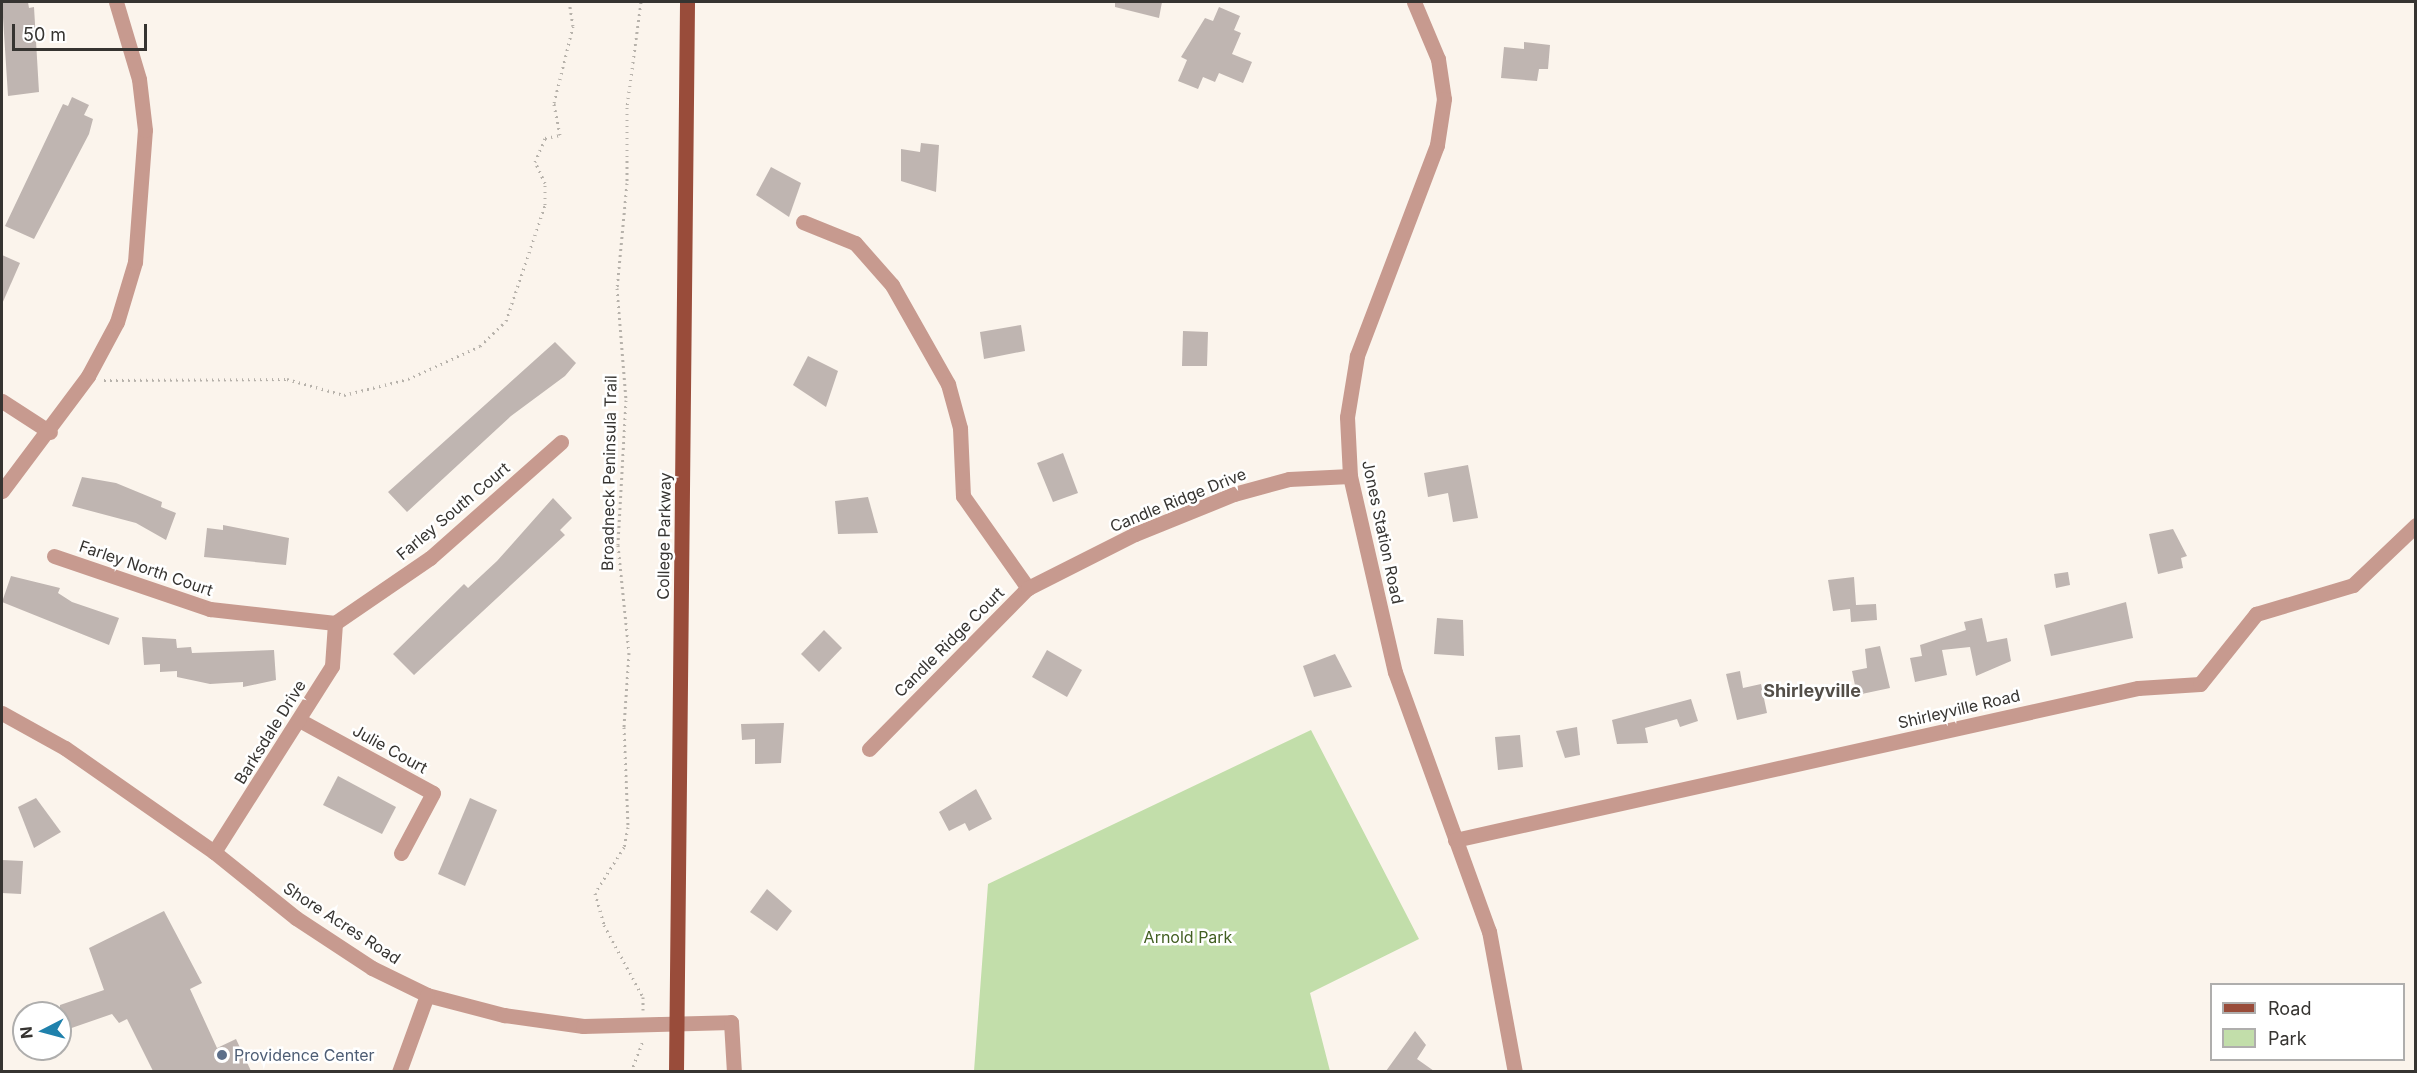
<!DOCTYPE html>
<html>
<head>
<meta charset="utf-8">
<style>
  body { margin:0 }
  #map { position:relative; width:2417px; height:1073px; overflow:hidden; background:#fbf4ec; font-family:Inter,sans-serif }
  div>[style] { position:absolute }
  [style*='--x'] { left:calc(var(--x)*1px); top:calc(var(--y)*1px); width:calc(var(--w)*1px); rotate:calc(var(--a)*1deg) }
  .green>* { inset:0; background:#c2deaa }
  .building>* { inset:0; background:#bfb5b1 }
  .path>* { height:3px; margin-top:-1.5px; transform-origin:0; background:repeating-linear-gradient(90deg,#b7b2ab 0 1.5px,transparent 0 6px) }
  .minor>* { height:15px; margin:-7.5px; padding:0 7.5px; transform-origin:7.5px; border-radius:7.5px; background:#c79a8f }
  .major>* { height:15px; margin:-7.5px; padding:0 7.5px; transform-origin:7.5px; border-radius:7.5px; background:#994c3a }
  .dots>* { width:16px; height:16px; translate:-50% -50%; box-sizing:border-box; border:3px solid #fff; border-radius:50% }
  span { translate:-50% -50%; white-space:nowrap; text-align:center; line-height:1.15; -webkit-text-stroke:5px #fff; paint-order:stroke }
  .street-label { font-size:16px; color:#363431 }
  .park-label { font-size:16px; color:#425f22 }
  .service-label { font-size:16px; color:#4e5e75 }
  .left { translate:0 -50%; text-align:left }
  .neighbourhood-label { font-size:18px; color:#534e48; font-weight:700 }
  .frame { position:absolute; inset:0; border:3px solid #363431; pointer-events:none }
  .legend { position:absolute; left:2210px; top:983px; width:195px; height:78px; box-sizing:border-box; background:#fff; border:2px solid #afaead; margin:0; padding:8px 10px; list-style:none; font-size:18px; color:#363431 }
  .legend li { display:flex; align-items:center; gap:12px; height:30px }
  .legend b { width:30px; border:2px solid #afaead }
  .north { position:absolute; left:12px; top:1001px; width:60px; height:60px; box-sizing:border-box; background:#fff; border:2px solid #afaead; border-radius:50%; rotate:264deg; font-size:16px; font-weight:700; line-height:24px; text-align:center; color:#363431 }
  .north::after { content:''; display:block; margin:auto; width:21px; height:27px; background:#1f81ac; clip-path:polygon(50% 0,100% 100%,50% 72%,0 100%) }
  .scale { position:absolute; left:12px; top:24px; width:135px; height:27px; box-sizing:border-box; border:3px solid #363431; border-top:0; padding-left:8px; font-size:18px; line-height:21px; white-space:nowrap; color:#363431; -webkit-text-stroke:4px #fff; paint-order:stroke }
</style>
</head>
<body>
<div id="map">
  <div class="green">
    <div style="clip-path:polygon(1311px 730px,1419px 939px,1310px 993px,1330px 1071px,974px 1071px,988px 884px)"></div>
  </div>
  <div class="building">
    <div style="clip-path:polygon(2px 2px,28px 2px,29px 8px,34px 7px,39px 92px,8px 96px)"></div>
    <div style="clip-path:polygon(1115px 2px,1162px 2px,1159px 18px,1115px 7px)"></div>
    <div style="clip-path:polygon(1219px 7px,1240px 16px,1234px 30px,1241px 33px,1232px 54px,1252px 62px,1243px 83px,1219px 73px,1215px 82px,1203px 77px,1198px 89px,1178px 81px,1187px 60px,1181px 57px,1205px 18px,1213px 21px)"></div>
    <div style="clip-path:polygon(1524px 42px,1550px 45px,1548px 69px,1539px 69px,1537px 81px,1501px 78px,1504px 47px,1524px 49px)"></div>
    <div style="clip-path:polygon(72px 97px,89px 105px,84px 115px,93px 119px,89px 134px,34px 239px,5px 226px,63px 104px,68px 106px)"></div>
    <div style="clip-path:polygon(921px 143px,939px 145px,936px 192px,901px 181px,901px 149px,920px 152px)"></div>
    <div style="clip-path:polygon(771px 167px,801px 183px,789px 217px,756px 195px)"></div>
    <div style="clip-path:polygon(2px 255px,20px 263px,2px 304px)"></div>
    <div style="clip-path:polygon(1021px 325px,1025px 351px,984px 359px,980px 332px)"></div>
    <div style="clip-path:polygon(1183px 331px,1208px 332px,1207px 366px,1182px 366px)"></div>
    <div style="clip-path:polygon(555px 342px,576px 363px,565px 376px,511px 416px,407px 512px,388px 492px)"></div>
    <div style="clip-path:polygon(808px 356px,838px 371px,826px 407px,793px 385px)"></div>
    <div style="clip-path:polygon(1063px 453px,1078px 493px,1053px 502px,1037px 463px)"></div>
    <div style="clip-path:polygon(1468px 465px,1478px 518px,1453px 522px,1448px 493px,1428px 497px,1424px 473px)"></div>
    <div style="clip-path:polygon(82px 477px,116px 483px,162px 502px,161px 507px,176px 513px,166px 540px,136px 523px,72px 506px)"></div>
    <div style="clip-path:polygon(868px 497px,878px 533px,838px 534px,835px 501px)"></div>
    <div style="clip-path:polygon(553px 498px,572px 518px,560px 530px,565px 535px,414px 675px,393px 654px,464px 584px,468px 588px,497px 561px)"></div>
    <div style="clip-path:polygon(223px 525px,289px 538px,286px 565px,204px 557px,207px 528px,223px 530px)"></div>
    <div style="clip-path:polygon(2173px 529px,2187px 556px,2181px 558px,2183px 568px,2158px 574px,2149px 534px)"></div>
    <div style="clip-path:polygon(2068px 572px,2070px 585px,2056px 588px,2054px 574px)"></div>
    <div style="clip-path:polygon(11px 576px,60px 588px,58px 593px,72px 602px,119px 618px,109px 645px,2px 602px)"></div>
    <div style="clip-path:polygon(1854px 577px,1856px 605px,1876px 604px,1877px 620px,1851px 622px,1850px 609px,1833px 611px,1828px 580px)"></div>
    <div style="clip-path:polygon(2126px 602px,2133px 638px,2051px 656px,2044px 625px)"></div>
    <div style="clip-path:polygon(1437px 618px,1463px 620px,1464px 656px,1434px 654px)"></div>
    <div style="clip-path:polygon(1982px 618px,1987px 642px,2007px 638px,2011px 661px,1976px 676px,1970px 647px,1942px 650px,1947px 675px,1915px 682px,1910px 658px,1922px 656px,1920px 645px,1966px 630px,1964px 622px)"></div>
    <div style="clip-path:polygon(824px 630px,842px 648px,819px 672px,801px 654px)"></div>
    <div style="clip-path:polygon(142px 637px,176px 639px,177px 648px,191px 647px,192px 653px,274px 650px,276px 680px,243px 687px,243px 682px,210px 684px,177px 677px,177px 671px,160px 672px,160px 664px,144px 665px)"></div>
    <div style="clip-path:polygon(1880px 646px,1890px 688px,1857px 695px,1852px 671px,1867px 668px,1865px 649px)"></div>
    <div style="clip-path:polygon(1047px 650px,1082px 670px,1067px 697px,1032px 677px)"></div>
    <div style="clip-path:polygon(1335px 654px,1352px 687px,1314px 697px,1303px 666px)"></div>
    <div style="clip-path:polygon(1740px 671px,1743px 688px,1761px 684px,1767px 713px,1737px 720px,1726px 674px)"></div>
    <div style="clip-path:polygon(1691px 699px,1698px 721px,1680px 727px,1677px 719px,1645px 728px,1648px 743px,1617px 744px,1612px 720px)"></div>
    <div style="clip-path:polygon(784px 723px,781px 763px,755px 764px,755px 739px,742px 740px,741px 724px)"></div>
    <div style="clip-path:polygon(1577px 727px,1580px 755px,1565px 758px,1556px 731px)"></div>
    <div style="clip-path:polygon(1520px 735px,1523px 767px,1498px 770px,1495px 737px)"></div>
    <div style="clip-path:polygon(338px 776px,396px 807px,382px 834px,323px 805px)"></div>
    <div style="clip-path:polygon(976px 789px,992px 819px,969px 831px,965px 823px,949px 831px,939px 812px)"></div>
    <div style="clip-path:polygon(36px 798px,61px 832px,34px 848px,18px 807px)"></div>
    <div style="clip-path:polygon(470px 798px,497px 810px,465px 886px,438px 874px)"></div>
    <div style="clip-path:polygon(2px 860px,23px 861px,21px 894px,2px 893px)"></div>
    <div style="clip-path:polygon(767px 889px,792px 911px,777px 931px,750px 912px)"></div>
    <div style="clip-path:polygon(164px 911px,202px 983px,190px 989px,217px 1048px,236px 1039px,251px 1071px,153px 1071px,127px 1019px,119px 1023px,112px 1014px,60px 1032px,60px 1005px,104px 990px,89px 948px)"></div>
    <div style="clip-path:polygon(1415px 1031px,1426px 1045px,1417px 1059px,1434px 1071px,1386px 1071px)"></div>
  </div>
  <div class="path">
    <div style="--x:641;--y:2;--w:106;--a:97.6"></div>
    <div style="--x:627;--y:107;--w:76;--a:90"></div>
    <div style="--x:627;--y:183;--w:105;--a:95.4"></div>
    <div style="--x:617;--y:288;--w:112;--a:85.4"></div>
    <div style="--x:626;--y:400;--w:145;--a:93.2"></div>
    <div style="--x:618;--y:545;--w:109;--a:84.2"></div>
    <div style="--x:629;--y:653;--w:74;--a:93.9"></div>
    <div style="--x:624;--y:727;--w:100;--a:87.7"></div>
    <div style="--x:628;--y:827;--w:20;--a:101"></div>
    <div style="--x:624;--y:847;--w:54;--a:122.2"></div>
    <div style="--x:595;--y:893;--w:33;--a:74"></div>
    <div style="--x:604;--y:925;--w:82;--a:61.6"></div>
    <div style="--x:643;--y:997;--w:13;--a:90"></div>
    <div style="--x:104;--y:380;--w:183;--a:-0.3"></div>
    <div style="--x:287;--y:379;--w:59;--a:15.7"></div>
    <div style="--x:344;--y:395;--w:66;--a:-14"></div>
    <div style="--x:408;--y:379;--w:79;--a:-24.6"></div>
    <div style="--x:480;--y:346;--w:36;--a:-44"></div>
    <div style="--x:506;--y:321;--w:122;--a:-71.4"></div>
    <div style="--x:545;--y:205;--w:22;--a:-90"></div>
    <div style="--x:545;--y:183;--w:23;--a:-115"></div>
    <div style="--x:535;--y:162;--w:26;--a:-67"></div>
    <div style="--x:545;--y:138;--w:15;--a:-11"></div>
    <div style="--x:560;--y:135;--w:33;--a:-101"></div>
    <div style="--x:554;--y:103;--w:79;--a:-76.1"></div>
    <div style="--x:573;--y:26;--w:24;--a:-99"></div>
    <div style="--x:631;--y:1072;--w:34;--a:-69"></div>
  </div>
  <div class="minor">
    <div style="--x:1414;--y:2;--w:62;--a:67.2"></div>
    <div style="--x:1438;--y:59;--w:40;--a:81.5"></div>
    <div style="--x:1444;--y:99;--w:47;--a:98.7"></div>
    <div style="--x:1437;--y:145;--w:226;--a:110.8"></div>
    <div style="--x:1357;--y:356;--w:62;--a:99.3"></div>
    <div style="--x:1347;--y:417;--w:59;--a:87.1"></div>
    <div style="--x:1350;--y:476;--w:201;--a:77.1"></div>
    <div style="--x:1395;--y:672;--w:276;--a:70.1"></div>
    <div style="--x:1489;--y:931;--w:143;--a:79.6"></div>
    <div style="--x:803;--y:222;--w:56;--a:22"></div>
    <div style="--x:855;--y:243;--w:56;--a:48.6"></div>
    <div style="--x:892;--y:285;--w:114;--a:60.5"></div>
    <div style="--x:948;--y:384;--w:46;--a:74.7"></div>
    <div style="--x:960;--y:428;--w:68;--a:87.5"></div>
    <div style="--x:963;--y:496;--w:113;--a:54.8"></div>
    <div style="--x:2;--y:401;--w:57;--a:32.9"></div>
    <div style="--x:2;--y:491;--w:144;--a:-53.2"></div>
    <div style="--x:88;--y:376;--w:61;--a:-61.8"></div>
    <div style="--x:117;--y:322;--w:63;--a:-73.3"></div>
    <div style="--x:135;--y:262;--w:132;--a:-85.7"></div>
    <div style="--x:145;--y:130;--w:51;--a:-96.7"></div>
    <div style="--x:139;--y:79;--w:80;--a:-106.6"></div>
    <div style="--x:54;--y:556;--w:165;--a:18.8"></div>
    <div style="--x:210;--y:609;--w:126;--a:6.4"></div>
    <div style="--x:335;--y:623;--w:115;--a:-34.4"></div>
    <div style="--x:430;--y:558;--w:175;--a:-41.5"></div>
    <div style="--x:2;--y:713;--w:72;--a:29.1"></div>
    <div style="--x:65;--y:748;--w:182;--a:34.9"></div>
    <div style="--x:214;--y:852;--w:105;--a:38.8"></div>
    <div style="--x:296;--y:918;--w:91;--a:33.3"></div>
    <div style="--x:372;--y:968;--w:61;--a:26.1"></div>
    <div style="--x:427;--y:995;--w:80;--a:14.6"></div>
    <div style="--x:504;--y:1015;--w:80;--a:7.9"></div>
    <div style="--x:583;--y:1026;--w:148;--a:-1.5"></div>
    <div style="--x:731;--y:1022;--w:50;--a:86.6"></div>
    <div style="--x:301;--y:721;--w:150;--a:28.6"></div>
    <div style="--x:433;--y:793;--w:68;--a:118.1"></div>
    <div style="--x:869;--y:749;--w:226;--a:-45.4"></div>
    <div style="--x:1028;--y:588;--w:120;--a:-26.8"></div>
    <div style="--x:1135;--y:534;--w:107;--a:-22"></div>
    <div style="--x:1234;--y:494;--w:57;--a:-15.3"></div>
    <div style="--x:1289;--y:479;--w:61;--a:-2.8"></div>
    <div style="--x:1455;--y:840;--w:700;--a:-12.55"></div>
    <div style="--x:2138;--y:688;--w:62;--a:-3.7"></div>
    <div style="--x:2200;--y:684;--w:90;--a:-51.3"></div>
    <div style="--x:2256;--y:614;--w:101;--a:-16.6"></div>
    <div style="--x:2353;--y:585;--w:87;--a:-43.6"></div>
    <div style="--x:214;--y:852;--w:220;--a:-57.6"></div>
    <div style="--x:332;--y:666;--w:43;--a:-86"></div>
    <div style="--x:399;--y:1072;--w:82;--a:-70"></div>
  </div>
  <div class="major">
    <div style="--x:676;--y:1072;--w:1070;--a:-89.41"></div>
  </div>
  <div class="dots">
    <div style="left:222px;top:1055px;background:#5c6f8a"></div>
  </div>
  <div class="street-label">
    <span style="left:609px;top:473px;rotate:-89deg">Broadneck Peninsula Trail</span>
    <span style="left:1178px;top:500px;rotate:-22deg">Candle Ridge Drive</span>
    <span style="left:453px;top:511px;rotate:-40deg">Farley South Court</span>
    <span style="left:1383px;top:532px;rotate:78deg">Jones Station Road</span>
    <span style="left:664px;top:536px;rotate:-89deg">College Parkway</span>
    <span style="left:146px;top:568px;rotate:19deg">Farley North Court</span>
    <span style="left:949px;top:642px;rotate:-45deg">Candle Ridge Court</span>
    <span style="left:1959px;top:709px;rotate:-13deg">Shirleyville Road</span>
    <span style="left:270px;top:732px;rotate:-58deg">Barksdale Drive</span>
    <span style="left:390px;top:749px;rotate:29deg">Julie Court</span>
    <span style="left:342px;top:923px;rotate:33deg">Shore Acres Road</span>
  </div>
  <div class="park-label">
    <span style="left:1188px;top:937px">Arnold Park</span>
  </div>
  <div class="service-label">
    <span class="left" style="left:234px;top:1055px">Providence Center</span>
  </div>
  <div class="neighbourhood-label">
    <span style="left:1812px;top:691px">Shirleyville</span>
  </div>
  <div class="frame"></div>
  <ul class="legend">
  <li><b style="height:8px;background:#994c3a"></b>Road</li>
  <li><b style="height:16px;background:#c2deaa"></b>Park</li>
  </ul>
  <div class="north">N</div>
  <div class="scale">50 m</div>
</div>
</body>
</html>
